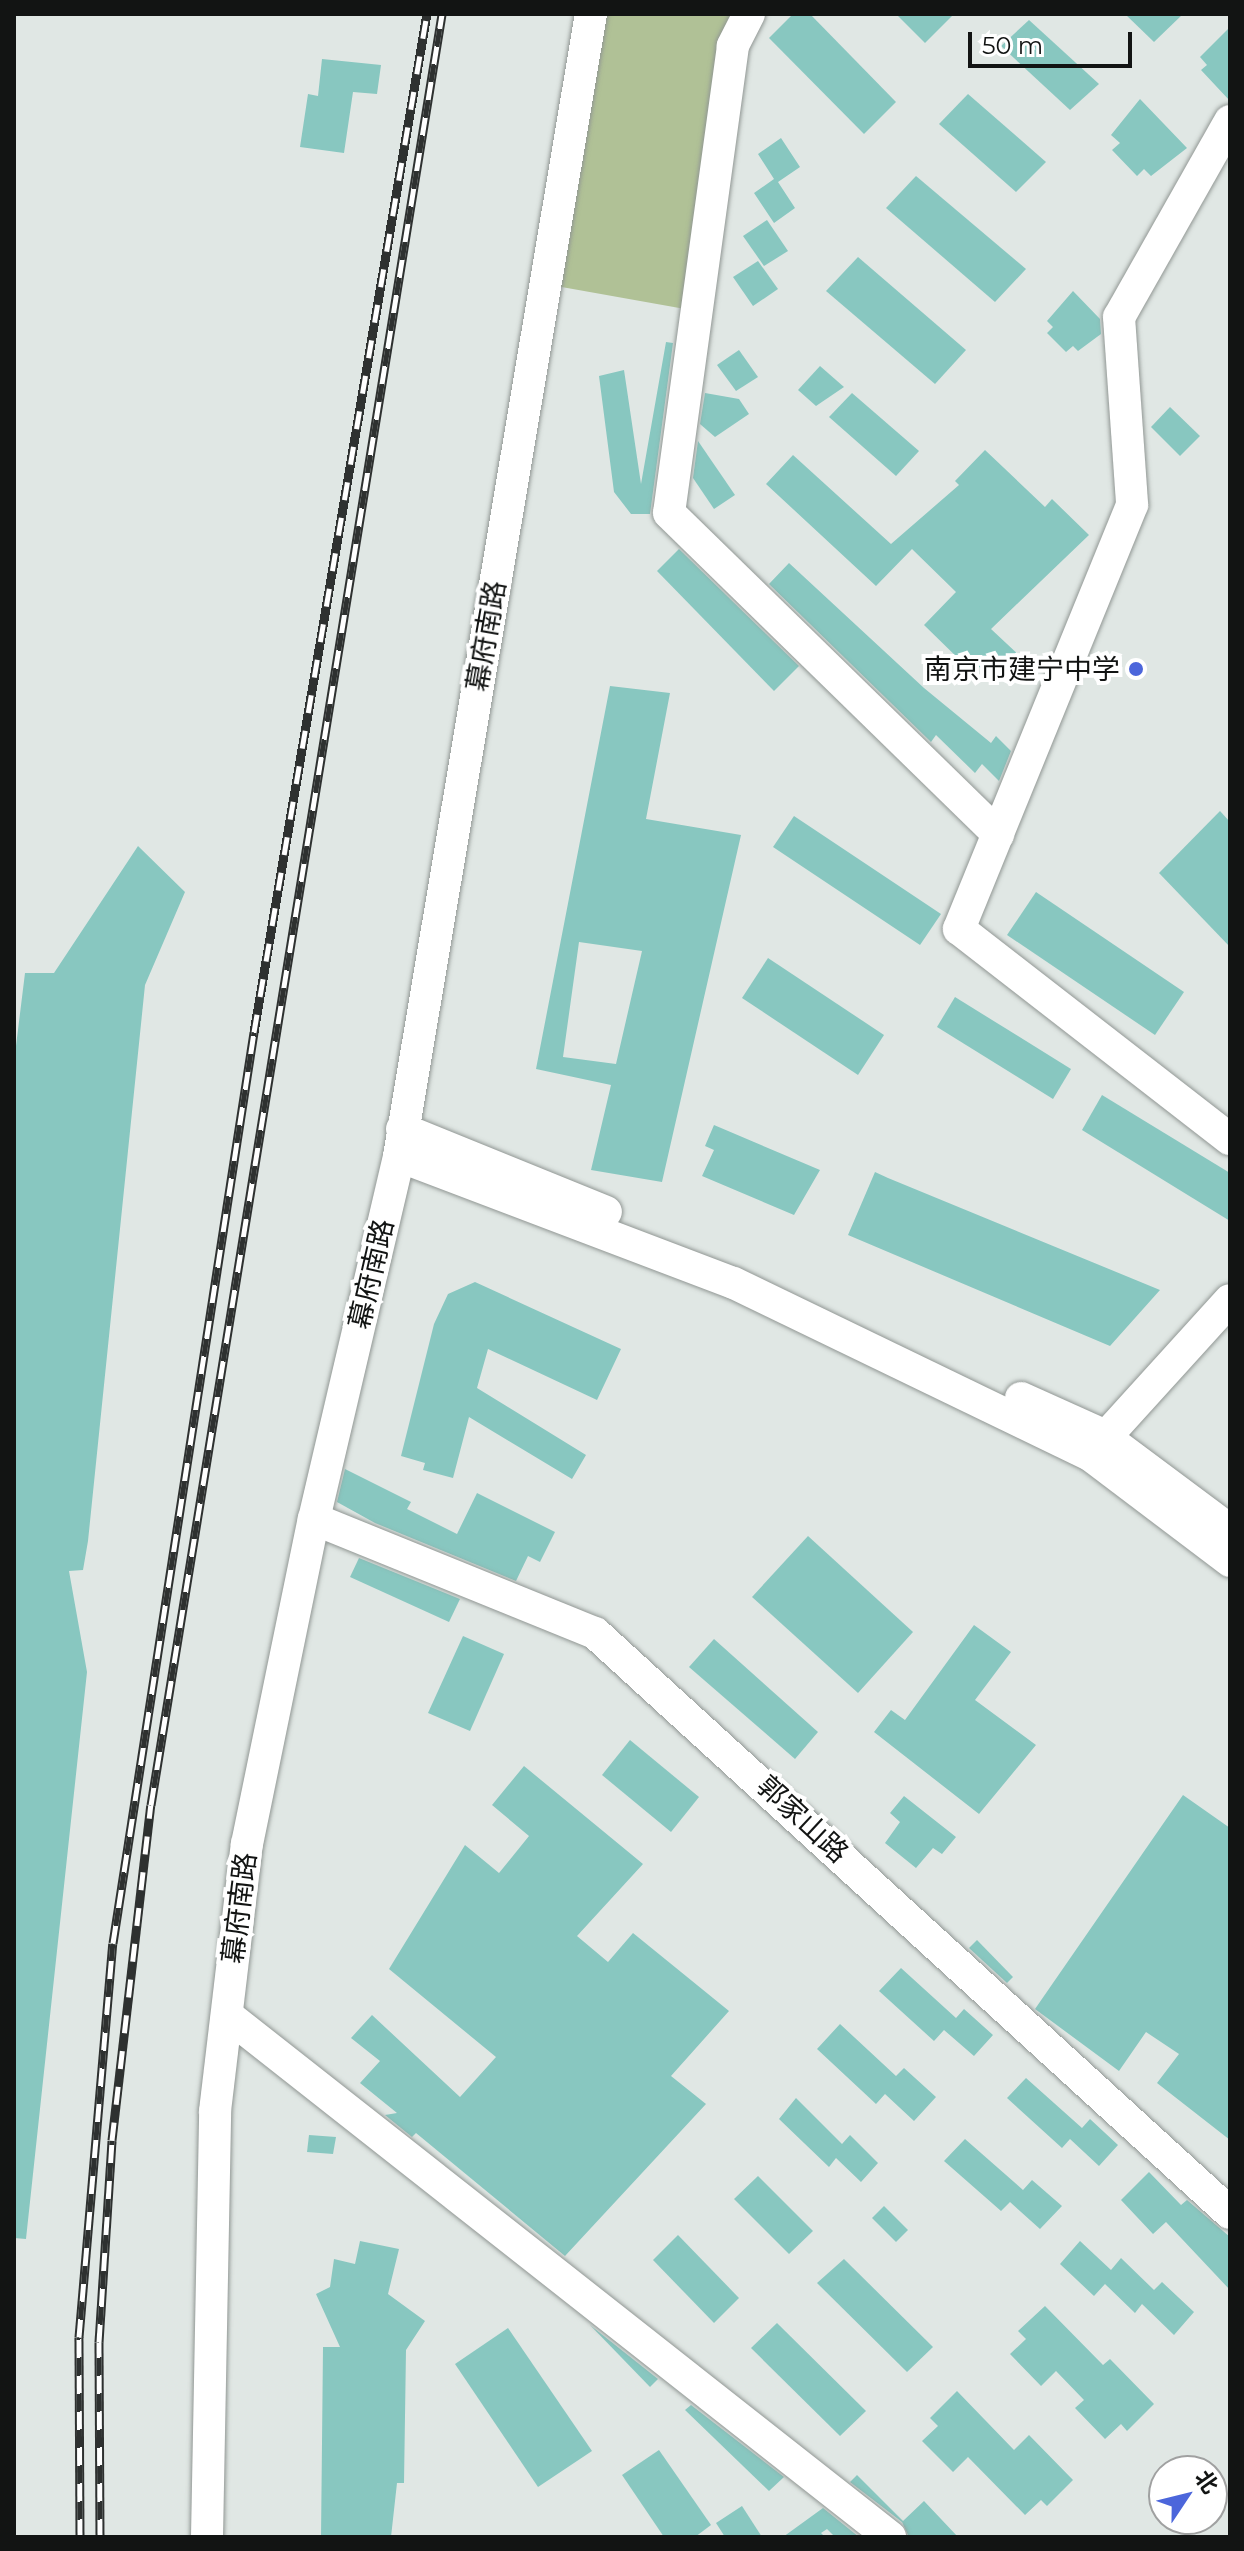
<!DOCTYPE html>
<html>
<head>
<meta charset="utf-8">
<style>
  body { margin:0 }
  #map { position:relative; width:1244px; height:2551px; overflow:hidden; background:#e0e7e4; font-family:Montserrat,"Noto Sans SC",sans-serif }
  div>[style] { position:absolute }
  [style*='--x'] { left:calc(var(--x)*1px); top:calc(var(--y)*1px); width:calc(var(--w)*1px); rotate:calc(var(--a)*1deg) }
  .green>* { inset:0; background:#b0c196 }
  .building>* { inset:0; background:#88c7c0 }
  .roads { filter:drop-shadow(0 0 2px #919794) drop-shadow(0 0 2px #919794) }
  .minor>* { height:32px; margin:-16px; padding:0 16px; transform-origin:16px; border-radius:16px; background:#fff }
  .rail>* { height:9px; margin-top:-4.5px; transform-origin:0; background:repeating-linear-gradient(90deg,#fff 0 18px,#2e3130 0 36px); box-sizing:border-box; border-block:2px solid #2e3130 }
  .dots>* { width:22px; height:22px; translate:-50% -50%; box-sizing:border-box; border:4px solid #fff; border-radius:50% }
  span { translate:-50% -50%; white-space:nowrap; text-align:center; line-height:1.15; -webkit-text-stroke:8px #fff; paint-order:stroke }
  .street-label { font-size:28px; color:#121413 }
  .poi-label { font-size:28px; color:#121413 }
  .right { translate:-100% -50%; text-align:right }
  .frame { position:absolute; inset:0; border:16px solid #121413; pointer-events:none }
  .north { position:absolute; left:1148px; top:2455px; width:80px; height:80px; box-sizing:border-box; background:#fff; border:2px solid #a0a1a1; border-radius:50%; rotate:55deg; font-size:22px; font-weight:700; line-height:32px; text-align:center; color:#121413 }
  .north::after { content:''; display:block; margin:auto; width:28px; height:36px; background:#4c66db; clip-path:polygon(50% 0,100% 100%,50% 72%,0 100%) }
  .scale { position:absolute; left:968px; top:32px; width:164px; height:36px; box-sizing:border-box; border:4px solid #121413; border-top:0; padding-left:10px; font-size:24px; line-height:28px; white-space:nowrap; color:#121413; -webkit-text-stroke:6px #fff; paint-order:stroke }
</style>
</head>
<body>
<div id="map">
  <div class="green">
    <div style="clip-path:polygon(598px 14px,741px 14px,685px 309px,556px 286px)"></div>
  </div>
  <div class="building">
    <div style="clip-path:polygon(793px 14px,810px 14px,896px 102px,864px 134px,769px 38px)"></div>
    <div style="clip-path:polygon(896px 14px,954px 14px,925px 43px)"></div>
    <div style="clip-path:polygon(1125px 14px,1183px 14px,1154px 42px)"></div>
    <div style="clip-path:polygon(1029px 20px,1099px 84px,1070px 110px,1001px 46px)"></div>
    <div style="clip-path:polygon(1230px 27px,1230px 101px,1201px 70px,1207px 65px,1200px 57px)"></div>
    <div style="clip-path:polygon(322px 59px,381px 65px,377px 94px,353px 92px,344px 153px,300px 147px,308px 94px,318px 96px)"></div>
    <div style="clip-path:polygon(968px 94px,1046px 162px,1016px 192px,939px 124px)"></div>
    <div style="clip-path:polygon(1140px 99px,1187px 148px,1151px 176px,1144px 169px,1137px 176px,1112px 150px,1120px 143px,1111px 135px)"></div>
    <div style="clip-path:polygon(781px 138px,800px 167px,778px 182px,795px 208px,774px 223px,754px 193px,774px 179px,758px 154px)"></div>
    <div style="clip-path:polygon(916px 176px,1026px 269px,995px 302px,886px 208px)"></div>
    <div style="clip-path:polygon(767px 220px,788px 251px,764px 266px,743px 236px)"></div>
    <div style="clip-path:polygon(858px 257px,966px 350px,935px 384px,826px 291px)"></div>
    <div style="clip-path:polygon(758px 261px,778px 289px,753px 306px,733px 277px)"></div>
    <div style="clip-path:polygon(1073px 291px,1100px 319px,1101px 334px,1078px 351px,1073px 346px,1066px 352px,1047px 333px,1053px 327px,1047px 321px)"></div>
    <div style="clip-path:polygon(666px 342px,673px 343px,650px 514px,631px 514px,614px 492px,599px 376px,624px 370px,641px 484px)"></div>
    <div style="clip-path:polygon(739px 350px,758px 377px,736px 391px,717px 365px)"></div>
    <div style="clip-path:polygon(820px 366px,844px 387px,816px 406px,798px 390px)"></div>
    <div style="clip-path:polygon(705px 393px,739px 399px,749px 414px,715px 437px,700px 424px)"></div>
    <div style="clip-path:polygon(852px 393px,919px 451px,896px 476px,829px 417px)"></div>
    <div style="clip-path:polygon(1170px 407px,1200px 436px,1180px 456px,1151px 427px)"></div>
    <div style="clip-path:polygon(698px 441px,735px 495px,714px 509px,693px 478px)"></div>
    <div style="clip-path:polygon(985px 450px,1045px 507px,1052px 499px,1089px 535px,991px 629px,1020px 656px,995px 682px,973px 661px,967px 667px,924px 625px,956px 592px,912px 549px,876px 586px,766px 484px,793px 455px,891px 544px,959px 485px,955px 481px)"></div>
    <div style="clip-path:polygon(679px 549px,799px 666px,774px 691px,657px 571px)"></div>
    <div style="clip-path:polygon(789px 563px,924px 688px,991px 743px,996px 736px,1011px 751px,999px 781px,982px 764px,975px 773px,936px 735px,931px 742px,769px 584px)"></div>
    <div style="clip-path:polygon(evenodd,610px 686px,670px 693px,646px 819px,741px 835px,662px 1182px,591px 1170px,611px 1085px,536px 1069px,610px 686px,579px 942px,642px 951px,616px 1064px,563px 1057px,579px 942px)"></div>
    <div style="clip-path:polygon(1220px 811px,1230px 822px,1230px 947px,1159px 873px)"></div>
    <div style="clip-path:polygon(794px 816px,941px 914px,920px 945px,773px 847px)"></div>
    <div style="clip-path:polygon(138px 846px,185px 892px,145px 985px,88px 1541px,83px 1570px,69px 1571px,87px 1672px,26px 2239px,14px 2238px,14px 1062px,25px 973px,54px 973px)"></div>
    <div style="clip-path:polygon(1036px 892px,1184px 992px,1155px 1035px,1007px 935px)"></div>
    <div style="clip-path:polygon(768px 958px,884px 1035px,858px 1075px,742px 998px)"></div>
    <div style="clip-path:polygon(955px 997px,1071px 1069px,1053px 1099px,937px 1027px)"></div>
    <div style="clip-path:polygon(1102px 1095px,1230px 1173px,1230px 1221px,1082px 1130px)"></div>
    <div style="clip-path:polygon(714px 1125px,820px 1170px,794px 1215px,702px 1176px,714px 1150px,705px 1146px)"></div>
    <div style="clip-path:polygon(875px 1172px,888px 1178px,1160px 1290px,1110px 1346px,848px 1235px)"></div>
    <div style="clip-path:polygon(475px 1282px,621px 1349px,597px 1400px,488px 1349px,477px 1388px,586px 1455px,572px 1479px,469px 1417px,453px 1478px,423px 1470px,425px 1463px,401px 1456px,434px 1324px,448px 1294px)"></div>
    <div style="clip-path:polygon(345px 1469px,411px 1502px,407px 1509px,457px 1534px,477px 1493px,555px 1532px,540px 1562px,528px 1556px,516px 1581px,375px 1523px,337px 1502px)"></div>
    <div style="clip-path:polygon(808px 1536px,913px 1632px,858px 1693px,752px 1597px)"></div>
    <div style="clip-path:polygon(359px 1558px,460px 1599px,449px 1622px,350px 1577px)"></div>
    <div style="clip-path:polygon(974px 1625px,1011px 1652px,975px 1700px,1036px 1745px,979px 1814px,874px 1732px,891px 1710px,905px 1720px)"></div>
    <div style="clip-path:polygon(463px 1636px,504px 1654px,470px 1731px,428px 1713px)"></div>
    <div style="clip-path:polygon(714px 1639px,818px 1732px,795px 1759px,689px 1667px)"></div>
    <div style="clip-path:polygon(630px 1740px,699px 1797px,671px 1832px,602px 1775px)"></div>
    <div style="clip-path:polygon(524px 1766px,643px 1864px,577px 1936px,608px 1962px,633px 1933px,729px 2011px,671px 2076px,706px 2104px,565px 2256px,416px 2133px,412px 2137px,385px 2115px,397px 2113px,360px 2083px,380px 2061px,351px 2038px,372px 2015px,460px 2097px,496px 2057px,389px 1969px,465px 1845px,499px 1873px,529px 1836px,492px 1805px)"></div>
    <div style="clip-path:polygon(1183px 1795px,1230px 1828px,1230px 2140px,1157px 2083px,1179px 2054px,1146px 2032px,1119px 2071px,1035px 2009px)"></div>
    <div style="clip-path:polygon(904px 1796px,956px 1837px,942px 1854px,933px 1848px,916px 1868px,885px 1843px,900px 1822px,890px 1813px)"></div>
    <div style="clip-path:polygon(977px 1940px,1013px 1977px,1007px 1983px,969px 1948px)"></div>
    <div style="clip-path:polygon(901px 1968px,956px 2018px,964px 2009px,993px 2035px,974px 2056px,944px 2030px,934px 2041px,879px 1991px)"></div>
    <div style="clip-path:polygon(840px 2024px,896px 2076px,904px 2068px,936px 2097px,914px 2121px,885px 2094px,876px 2104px,817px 2049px)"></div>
    <div style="clip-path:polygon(1026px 2078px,1082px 2128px,1090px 2119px,1118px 2145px,1099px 2166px,1070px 2139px,1062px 2148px,1007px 2098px)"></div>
    <div style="clip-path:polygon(796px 2098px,842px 2144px,850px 2135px,878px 2163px,861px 2182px,836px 2158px,829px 2167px,779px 2119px)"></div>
    <div style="clip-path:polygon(309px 2135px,336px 2137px,333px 2154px,307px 2152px)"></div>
    <div style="clip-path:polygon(965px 2139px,1023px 2190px,1032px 2180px,1062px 2206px,1040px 2229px,1010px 2202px,1001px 2211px,944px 2161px)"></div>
    <div style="clip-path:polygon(1149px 2172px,1181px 2205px,1187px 2200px,1230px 2237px,1230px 2290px,1166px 2222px,1153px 2234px,1121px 2200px)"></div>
    <div style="clip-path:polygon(758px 2176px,813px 2231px,789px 2254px,734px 2199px)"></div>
    <div style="clip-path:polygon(884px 2206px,908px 2230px,896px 2242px,872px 2218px)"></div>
    <div style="clip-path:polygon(678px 2235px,739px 2298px,714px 2323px,653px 2260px)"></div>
    <div style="clip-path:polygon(360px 2241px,399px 2249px,388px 2294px,425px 2321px,406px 2350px,404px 2483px,397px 2483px,391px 2537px,321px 2537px,323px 2347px,340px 2347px,316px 2294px,330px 2287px,334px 2259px,355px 2264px)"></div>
    <div style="clip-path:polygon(1080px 2241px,1111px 2270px,1121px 2258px,1154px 2290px,1162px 2282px,1194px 2312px,1174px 2335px,1142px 2304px,1135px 2313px,1105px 2284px,1094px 2296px,1060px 2264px)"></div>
    <div style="clip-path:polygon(844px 2259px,933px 2347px,907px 2372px,817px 2283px)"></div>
    <div style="clip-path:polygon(1045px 2306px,1103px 2365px,1110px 2359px,1154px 2404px,1127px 2431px,1121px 2424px,1105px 2439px,1075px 2408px,1084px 2400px,1056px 2371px,1041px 2386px,1010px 2354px,1026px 2339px,1018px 2331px)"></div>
    <div style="clip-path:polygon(777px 2323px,866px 2411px,840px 2436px,751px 2348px)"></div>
    <div style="clip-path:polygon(590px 2325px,658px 2379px,650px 2387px)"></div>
    <div style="clip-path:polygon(508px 2328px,592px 2451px,538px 2487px,455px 2364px)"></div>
    <div style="clip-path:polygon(957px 2391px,1014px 2450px,1029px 2435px,1073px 2480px,1047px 2506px,1041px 2500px,1025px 2515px,968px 2457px,953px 2472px,922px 2441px,938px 2426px,930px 2418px)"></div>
    <div style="clip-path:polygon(691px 2405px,784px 2477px,769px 2491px,685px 2410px)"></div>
    <div style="clip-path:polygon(659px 2450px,711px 2525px,695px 2537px,664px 2537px,622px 2475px)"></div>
    <div style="clip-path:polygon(857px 2475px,903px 2521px,924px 2501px,958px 2537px,909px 2537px,902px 2522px,850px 2482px)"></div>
    <div style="clip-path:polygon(742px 2506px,762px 2537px,725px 2537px,716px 2523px)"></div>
    <div style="clip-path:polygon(823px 2508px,859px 2537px,835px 2537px,827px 2529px,821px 2533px,825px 2537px,783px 2537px)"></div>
  </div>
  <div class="roads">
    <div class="minor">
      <div style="--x:749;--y:14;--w:36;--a:117"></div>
      <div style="--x:733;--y:46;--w:471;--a:97.8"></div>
      <div style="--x:669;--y:513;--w:460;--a:44.3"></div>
      <div style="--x:1230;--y:121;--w:225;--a:119.5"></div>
      <div style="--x:1119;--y:317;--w:188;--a:86"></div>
      <div style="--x:1132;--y:505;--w:458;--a:112.2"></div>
      <div style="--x:959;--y:929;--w:343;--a:37.8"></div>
      <div style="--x:402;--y:1129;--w:220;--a:22.1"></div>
      <div style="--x:399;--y:1156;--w:358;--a:20.8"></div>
      <div style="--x:734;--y:1283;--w:395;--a:25.8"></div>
      <div style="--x:1090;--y:1455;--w:176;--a:37.1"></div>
      <div style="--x:1021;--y:1398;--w:88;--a:24.2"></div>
      <div style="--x:1101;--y:1434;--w:161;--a:36.7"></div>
      <div style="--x:1092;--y:1452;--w:205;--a:-47.8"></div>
      <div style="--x:314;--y:1519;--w:303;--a:22.1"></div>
      <div style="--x:595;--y:1633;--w:860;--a:42.41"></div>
      <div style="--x:227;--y:2015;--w:844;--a:38.21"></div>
      <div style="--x:207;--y:2537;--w:426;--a:-88.9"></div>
      <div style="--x:215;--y:2111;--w:269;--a:-83.2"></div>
      <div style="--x:247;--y:1844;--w:332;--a:-78.4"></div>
      <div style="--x:314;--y:1519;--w:373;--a:-76.8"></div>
      <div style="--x:399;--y:1156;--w:1158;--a:-80.46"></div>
    </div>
  </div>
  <div class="rail">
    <div style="--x:80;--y:2537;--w:200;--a:-90.3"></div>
    <div style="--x:79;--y:2337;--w:395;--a:-85.1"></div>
    <div style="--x:113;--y:1943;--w:922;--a:-81.2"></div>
    <div style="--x:254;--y:1032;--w:1033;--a:-80.36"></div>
    <div style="--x:100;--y:2537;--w:195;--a:-90.3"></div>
    <div style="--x:99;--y:2342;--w:202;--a:-86.3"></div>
    <div style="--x:112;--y:2140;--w:337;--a:-83.4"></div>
    <div style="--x:151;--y:1805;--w:1814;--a:-80.77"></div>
  </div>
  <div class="dots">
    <div style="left:1136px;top:669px;background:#4c66db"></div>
  </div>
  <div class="street-label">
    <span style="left:486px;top:636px;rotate:-80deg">幕府南路</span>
    <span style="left:371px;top:1274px;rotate:-77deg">幕府南路</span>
    <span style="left:803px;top:1819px;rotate:43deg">郭家山路</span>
    <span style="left:239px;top:1908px;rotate:-83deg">幕府南路</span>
  </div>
  <div class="poi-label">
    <span class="right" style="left:1120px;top:669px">南京市建宁中学</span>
  </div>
  <div class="frame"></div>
  <div class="north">北</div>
  <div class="scale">50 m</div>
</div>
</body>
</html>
